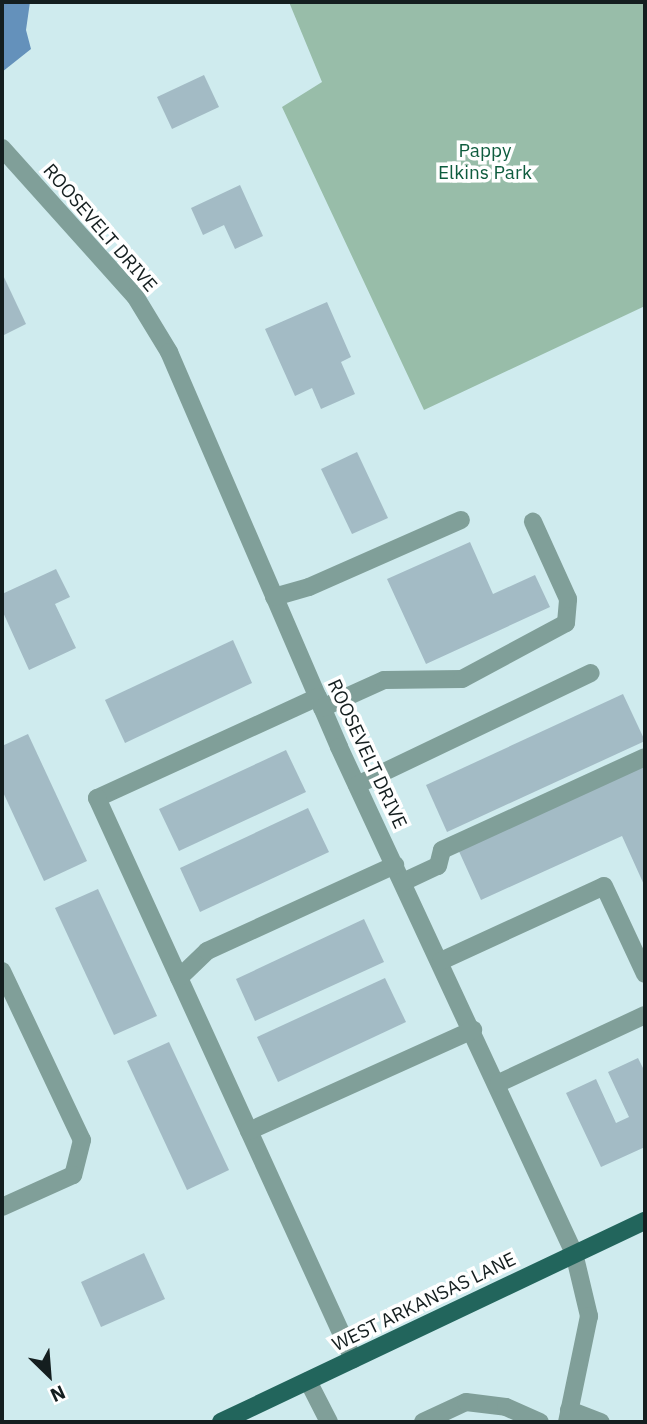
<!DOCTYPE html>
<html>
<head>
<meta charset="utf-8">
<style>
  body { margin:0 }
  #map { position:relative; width:647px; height:1424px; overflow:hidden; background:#cfebee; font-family:"IBM Plex Sans",sans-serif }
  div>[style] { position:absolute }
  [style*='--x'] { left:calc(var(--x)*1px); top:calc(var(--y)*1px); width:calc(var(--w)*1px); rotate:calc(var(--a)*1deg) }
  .green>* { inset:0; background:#98bda9 }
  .water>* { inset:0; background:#6491bb }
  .building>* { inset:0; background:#a3bbc5 }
  .minor>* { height:18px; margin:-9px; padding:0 9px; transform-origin:9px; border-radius:9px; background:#809f99 }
  .major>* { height:18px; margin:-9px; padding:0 9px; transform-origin:9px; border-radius:9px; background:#22655c }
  span { translate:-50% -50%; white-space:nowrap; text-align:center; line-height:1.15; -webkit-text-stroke:7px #fff; paint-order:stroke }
  .park-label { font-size:19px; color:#0e5c3e }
  .street-label { font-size:19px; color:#141e1f }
  .frame { position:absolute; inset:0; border:4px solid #141e1f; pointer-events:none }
  .north { position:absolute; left:14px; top:1340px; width:70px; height:70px; -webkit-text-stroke:5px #fff; paint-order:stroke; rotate:155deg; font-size:19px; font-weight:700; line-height:28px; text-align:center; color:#141e1f }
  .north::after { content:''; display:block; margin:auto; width:24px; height:32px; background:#141e1f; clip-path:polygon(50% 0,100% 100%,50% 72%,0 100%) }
</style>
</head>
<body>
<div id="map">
  <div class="green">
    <div style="clip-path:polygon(289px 2px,645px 2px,645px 306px,424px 410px,282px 107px,322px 82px)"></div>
  </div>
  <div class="water">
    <div style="clip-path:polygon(2px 2px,30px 2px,26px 30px,31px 49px,2px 72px)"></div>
  </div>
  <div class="building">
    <div style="clip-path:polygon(204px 75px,219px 107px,172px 129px,157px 97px)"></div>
    <div style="clip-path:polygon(240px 185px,263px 236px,235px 249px,224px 225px,203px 235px,191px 208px)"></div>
    <div style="clip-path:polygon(2px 273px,26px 324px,2px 336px)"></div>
    <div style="clip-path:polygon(327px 302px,351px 357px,341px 362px,355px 394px,321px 409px,312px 388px,295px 396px,265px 329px)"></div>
    <div style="clip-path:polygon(357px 452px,388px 518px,352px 534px,321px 469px)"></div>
    <div style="clip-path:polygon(470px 542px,493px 594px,535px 575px,550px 607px,426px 664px,387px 579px)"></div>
    <div style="clip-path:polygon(56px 569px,70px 597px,55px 604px,76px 648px,29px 670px,2px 610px,2px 594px)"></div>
    <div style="clip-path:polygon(233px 640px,252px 683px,125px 743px,105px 700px)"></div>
    <div style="clip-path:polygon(623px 694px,645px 741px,447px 832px,426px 785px)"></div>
    <div style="clip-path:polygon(28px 734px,87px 861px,44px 881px,2px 790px,2px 746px)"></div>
    <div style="clip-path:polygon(286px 750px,306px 792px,179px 851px,159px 809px)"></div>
    <div style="clip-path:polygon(645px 762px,645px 887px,622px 836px,481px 900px,457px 847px)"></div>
    <div style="clip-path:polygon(308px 808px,329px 852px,200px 912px,180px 868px)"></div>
    <div style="clip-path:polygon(98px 889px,157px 1016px,114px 1035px,55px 908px)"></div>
    <div style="clip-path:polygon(364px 919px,384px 962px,255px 1021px,236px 979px)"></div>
    <div style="clip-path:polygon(385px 978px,406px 1022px,278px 1082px,257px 1037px)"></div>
    <div style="clip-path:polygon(169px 1042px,229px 1170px,187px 1190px,127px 1061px)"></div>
    <div style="clip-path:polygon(638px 1058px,645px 1072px,645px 1147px,601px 1167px,566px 1093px,596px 1079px,616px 1123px,629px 1117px,608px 1072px)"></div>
    <div style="clip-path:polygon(144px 1253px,165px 1299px,101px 1327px,81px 1282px)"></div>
  </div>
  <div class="minor">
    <div style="--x:2;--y:148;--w:199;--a:48.1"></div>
    <div style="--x:135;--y:296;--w:66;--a:58.7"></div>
    <div style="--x:169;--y:352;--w:430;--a:66.7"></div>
    <div style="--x:339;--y:747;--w:558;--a:65.09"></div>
    <div style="--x:574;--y:1253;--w:65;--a:76.6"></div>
    <div style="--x:589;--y:1316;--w:108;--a:101.7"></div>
    <div style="--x:274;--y:597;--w:36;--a:-16"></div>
    <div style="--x:309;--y:587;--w:166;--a:-23.8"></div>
    <div style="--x:318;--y:697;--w:243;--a:155.4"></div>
    <div style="--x:97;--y:798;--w:617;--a:65.47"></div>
    <div style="--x:322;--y:708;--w:68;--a:-24.3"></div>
    <div style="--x:384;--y:680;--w:78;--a:-0.7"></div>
    <div style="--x:462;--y:679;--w:118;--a:-28.3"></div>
    <div style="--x:566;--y:623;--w:24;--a:-85"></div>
    <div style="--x:568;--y:599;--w:85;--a:-114.4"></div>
    <div style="--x:357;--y:785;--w:259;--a:-25.6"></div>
    <div style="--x:403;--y:882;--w:38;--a:-25"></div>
    <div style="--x:438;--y:866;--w:16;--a:-76"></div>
    <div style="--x:442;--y:850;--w:223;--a:-24.6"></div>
    <div style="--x:441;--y:961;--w:179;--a:-24.7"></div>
    <div style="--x:604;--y:886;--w:97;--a:65"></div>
    <div style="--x:2;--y:971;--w:187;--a:64.7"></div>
    <div style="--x:82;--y:1140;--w:36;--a:104"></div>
    <div style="--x:73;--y:1175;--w:78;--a:155.7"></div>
    <div style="--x:179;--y:978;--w:39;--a:-44"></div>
    <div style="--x:207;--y:951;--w:207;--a:-24.6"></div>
    <div style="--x:499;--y:1083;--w:161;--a:-25"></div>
    <div style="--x:249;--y:1131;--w:246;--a:-24.3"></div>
    <div style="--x:308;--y:1381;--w:46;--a:62.9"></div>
    <div style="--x:569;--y:1410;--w:34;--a:21"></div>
    <div style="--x:423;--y:1422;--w:47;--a:-24.9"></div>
    <div style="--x:466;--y:1402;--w:40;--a:7.1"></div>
    <div style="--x:506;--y:1407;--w:37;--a:24"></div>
  </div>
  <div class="major">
    <div style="--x:221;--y:1422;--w:469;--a:-25.4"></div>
  </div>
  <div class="park-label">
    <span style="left:485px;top:162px">Pappy<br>Elkins Park</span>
  </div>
  <div class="street-label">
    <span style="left:100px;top:228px;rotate:49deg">ROOSEVELT DRIVE</span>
    <span style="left:367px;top:754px;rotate:65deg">ROOSEVELT DRIVE</span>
    <span style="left:424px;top:1302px;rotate:-26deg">WEST ARKANSAS LANE</span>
  </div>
  <div class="frame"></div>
  <div class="north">N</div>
</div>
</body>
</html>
